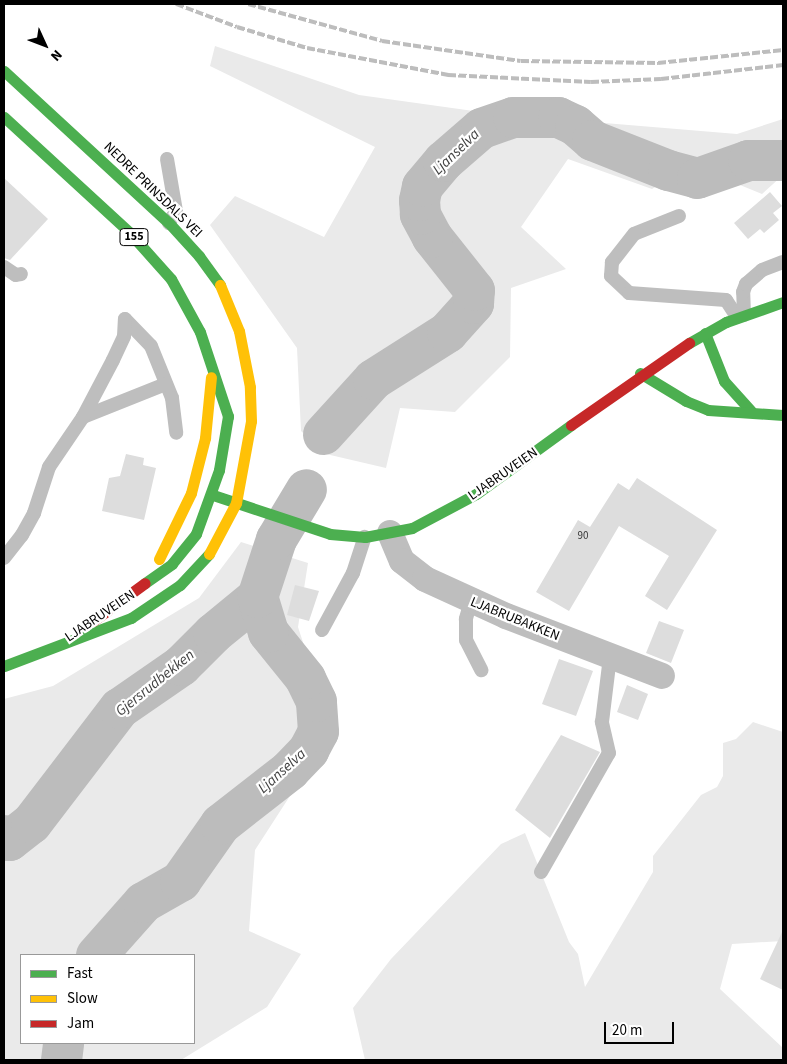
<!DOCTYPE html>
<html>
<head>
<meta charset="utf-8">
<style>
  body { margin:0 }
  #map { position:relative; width:787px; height:1064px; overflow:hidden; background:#fff; font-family:"Source Sans 3",sans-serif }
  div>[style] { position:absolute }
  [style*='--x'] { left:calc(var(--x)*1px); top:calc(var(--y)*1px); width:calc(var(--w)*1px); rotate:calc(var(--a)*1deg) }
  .green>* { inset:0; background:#eaeaea }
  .river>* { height:41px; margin:-20.5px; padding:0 20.5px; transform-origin:20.5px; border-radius:20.5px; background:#bcbcbc }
  .building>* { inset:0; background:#ddd }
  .lane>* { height:14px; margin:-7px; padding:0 7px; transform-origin:7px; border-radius:7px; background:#bebebe }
  .street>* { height:26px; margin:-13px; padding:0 13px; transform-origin:13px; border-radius:13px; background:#bebebe }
  .fast>* { height:11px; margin:-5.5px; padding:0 5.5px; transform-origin:5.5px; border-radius:5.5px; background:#4caf50 }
  .slow>* { height:11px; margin:-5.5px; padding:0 5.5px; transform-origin:5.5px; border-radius:5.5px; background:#ffc107 }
  .jam>* { height:11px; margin:-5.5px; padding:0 5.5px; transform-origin:5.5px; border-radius:5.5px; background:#c62828 }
  .rail>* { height:4px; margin-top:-2px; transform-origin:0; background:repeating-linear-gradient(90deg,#bdbdbd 0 8px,transparent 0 10.5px) }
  span { translate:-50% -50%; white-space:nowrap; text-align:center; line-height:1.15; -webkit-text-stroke:4.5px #fff; paint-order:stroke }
  .number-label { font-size:11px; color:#373737 }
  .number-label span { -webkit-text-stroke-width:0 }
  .shield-label span { padding:1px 4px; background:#fff; border:1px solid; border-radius:4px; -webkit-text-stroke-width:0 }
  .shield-label { font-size:12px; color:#000; font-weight:700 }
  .street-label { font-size:14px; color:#000 }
  .water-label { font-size:15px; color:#414141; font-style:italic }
  .frame { position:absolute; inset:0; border:5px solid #000; pointer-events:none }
  .legend { position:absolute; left:20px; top:954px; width:175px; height:90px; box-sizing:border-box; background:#fff; border:1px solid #999; margin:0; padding:6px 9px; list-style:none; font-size:15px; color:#000 }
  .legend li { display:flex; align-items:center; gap:10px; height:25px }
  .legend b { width:25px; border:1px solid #999 }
  .north { position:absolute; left:20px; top:20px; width:50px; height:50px; -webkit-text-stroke:4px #fff; paint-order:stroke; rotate:133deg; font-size:14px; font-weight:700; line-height:20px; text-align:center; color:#000 }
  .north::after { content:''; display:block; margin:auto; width:18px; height:22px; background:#000; clip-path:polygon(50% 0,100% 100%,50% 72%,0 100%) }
  .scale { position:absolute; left:604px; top:1022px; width:70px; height:22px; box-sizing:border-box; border:2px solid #000; border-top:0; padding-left:6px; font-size:15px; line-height:18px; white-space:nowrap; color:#000; -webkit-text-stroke:4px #fff; paint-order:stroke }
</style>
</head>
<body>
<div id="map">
  <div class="green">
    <div style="clip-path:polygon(215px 46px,359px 95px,495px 114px,737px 134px,783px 119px,783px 175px,762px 194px,691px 165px,652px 189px,568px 159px,521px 227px,566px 269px,511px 288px,510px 357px,455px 412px,400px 408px,386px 468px,326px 454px,301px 431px,297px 348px,210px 225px,235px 196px,324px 237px,375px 147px,210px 66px)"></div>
    <div style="clip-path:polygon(evenodd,241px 542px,308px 563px,298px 627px,332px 731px,255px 850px,249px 931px,301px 954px,267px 1007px,181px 1060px,4px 1060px,4px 699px,53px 686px,199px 598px,241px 542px,21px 955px,194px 955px,194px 1043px,21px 1043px,21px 955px)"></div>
    <div style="clip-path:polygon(753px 722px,783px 732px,783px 941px,732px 944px,720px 989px,783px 1048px,783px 1060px,365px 1060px,353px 1008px,391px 959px,501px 844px,525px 833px,569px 942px,578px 954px,585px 987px,653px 872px,653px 856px,701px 795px,717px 787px,723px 776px,723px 743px,736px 739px)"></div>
  </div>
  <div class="river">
    <div style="--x:323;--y:434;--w:74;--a:-47.7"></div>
    <div style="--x:373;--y:379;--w:88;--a:-32.4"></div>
    <div style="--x:447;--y:332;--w:39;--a:-48"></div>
    <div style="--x:473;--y:303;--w:13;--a:-86"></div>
    <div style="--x:474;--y:290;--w:68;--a:-128.4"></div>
    <div style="--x:432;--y:237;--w:26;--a:-118"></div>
    <div style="--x:420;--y:214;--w:14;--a:-94"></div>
    <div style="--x:419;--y:200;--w:14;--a:-78"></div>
    <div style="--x:422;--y:186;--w:33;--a:-50"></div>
    <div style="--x:443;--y:161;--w:50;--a:-41"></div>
    <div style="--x:481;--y:128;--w:34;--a:-19"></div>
    <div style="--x:513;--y:117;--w:45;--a:0"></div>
    <div style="--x:558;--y:117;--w:19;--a:25"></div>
    <div style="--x:575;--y:125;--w:23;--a:41"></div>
    <div style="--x:592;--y:140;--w:82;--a:21.5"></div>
    <div style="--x:668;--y:170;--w:30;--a:15"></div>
    <div style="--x:697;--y:178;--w:54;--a:-19.4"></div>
    <div style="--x:748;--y:160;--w:33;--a:0"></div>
    <div style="--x:4;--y:835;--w:7;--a:45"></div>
    <div style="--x:9;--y:840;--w:28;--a:-38"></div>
    <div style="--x:31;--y:823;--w:145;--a:-52.6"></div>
    <div style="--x:119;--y:708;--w:75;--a:-34.7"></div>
    <div style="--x:181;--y:665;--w:45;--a:-45"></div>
    <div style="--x:213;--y:633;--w:57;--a:-39.3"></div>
    <div style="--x:96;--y:955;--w:71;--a:-48.4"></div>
    <div style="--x:143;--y:902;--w:43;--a:-29.6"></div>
    <div style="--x:180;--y:881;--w:70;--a:-54.9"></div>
    <div style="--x:220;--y:824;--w:88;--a:-38"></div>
    <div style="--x:289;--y:770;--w:28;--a:-46"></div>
    <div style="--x:308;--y:750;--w:21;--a:-62"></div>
    <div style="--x:318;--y:731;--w:30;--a:-94"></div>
    <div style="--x:316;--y:701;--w:25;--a:-116"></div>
    <div style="--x:305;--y:678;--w:59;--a:-128.8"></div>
    <div style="--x:268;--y:632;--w:37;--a:-107"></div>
    <div style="--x:257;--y:597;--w:61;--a:-71.9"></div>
    <div style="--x:276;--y:539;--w:58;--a:-59"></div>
    <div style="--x:61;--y:1060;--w:17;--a:-83"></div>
  </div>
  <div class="building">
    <div style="clip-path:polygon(4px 178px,48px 219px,10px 260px,4px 258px)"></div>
    <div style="clip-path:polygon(770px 192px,782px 206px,773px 213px,779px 220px,764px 233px,760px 229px,748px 239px,734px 223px)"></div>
    <div style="clip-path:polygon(126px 454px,144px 458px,143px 465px,156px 468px,144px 520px,102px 511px,109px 478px,120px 476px)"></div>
    <div style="clip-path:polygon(637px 478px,717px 530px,667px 610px,645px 596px,669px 556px,619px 526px,569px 611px,536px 592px,578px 520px,590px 527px,618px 483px,629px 490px)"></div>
    <div style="clip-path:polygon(295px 585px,319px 591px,309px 621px,287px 615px)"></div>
    <div style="clip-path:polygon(659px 621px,684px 630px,671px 663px,646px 653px)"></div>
    <div style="clip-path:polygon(559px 659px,593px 671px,576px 716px,542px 704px)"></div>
    <div style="clip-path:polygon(627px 685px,648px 694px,638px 720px,617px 712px)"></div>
    <div style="clip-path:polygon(561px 735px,600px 752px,550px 838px,515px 810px)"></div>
    <div style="clip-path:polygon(783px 930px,783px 990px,760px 979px)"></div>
  </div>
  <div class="lane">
    <div style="--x:167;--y:159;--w:53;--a:80.2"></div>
    <div style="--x:176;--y:211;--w:14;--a:120"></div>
    <div style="--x:679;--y:216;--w:48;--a:158.2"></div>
    <div style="--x:634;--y:234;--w:36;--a:128"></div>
    <div style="--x:612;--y:262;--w:14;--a:94"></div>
    <div style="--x:611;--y:276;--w:25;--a:43"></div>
    <div style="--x:629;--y:293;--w:97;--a:4.1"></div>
    <div style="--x:726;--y:300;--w:20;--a:57"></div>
    <div style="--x:4;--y:267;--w:14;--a:34"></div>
    <div style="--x:16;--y:275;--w:5;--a:-11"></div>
    <div style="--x:744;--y:315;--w:23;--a:-92"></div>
    <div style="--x:743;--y:292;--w:9;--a:-69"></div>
    <div style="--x:746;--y:284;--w:21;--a:-41"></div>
    <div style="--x:762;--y:270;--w:22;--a:-21"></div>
    <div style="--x:125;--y:319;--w:37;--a:46"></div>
    <div style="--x:151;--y:346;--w:56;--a:68"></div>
    <div style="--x:172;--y:398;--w:35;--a:83"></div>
    <div style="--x:83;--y:417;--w:89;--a:-21.7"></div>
    <div style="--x:4;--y:558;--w:29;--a:-52"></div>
    <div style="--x:22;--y:535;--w:25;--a:-61"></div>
    <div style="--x:34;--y:513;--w:48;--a:-71.9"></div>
    <div style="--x:49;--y:467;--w:60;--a:-55.8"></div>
    <div style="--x:83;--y:417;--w:64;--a:-62.2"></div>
    <div style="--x:113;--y:360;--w:26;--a:-65"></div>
    <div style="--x:124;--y:336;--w:17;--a:-87"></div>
    <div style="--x:471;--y:601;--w:19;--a:106"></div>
    <div style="--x:466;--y:619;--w:21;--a:90"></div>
    <div style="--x:466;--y:640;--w:34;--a:63"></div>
    <div style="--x:322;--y:630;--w:65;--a:-61.5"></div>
    <div style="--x:353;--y:573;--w:38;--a:-72"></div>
    <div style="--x:541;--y:872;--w:137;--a:-60.3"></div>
    <div style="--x:609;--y:753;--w:32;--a:-103"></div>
    <div style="--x:602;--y:722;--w:65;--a:-83"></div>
  </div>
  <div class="street">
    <div style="--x:390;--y:533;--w:30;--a:67"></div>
    <div style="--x:402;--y:561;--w:29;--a:38"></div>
    <div style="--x:425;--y:579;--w:89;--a:24.6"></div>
    <div style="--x:506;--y:616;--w:167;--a:21"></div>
  </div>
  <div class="fast">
    <div style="--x:4;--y:71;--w:224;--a:42.7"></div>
    <div style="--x:169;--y:223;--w:45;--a:47.7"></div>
    <div style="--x:199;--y:256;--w:36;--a:54"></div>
    <div style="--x:4;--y:117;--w:170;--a:42.6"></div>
    <div style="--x:129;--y:232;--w:63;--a:48.2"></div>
    <div style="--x:171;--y:279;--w:60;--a:61.3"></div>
    <div style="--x:200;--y:332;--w:89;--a:71.6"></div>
    <div style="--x:228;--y:416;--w:55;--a:99.5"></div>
    <div style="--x:219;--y:470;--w:68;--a:109.8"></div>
    <div style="--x:196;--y:534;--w:38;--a:129"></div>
    <div style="--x:172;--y:564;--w:33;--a:145"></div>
    <div style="--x:705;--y:333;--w:52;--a:68.4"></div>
    <div style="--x:724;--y:381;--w:40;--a:48"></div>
    <div style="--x:689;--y:343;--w:43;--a:-29.6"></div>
    <div style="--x:726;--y:322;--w:60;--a:-19.3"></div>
    <div style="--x:640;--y:373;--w:54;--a:31.3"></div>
    <div style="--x:686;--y:401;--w:24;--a:22"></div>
    <div style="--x:708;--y:410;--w:75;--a:3.8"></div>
    <div style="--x:213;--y:495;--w:123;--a:18.4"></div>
    <div style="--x:330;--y:534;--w:35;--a:5"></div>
    <div style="--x:365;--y:537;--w:48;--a:-10.8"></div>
    <div style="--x:412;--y:528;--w:72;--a:-28"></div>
    <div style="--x:476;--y:494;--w:117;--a:-36"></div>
    <div style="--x:4;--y:666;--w:136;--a:-20.7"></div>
    <div style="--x:131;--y:618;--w:59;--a:-34"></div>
    <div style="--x:180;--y:585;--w:42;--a:-46.9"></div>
  </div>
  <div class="slow">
    <div style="--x:209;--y:554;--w:58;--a:-62.1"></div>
    <div style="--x:236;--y:503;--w:83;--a:-79.6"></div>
    <div style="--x:251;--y:421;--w:34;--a:-92"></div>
    <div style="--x:250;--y:387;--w:57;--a:-101.1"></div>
    <div style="--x:239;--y:331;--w:50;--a:-112.4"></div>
    <div style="--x:159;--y:559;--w:73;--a:-64.1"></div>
    <div style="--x:191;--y:493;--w:57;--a:-75.7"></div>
    <div style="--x:205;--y:438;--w:61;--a:-84.4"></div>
  </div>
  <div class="jam">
    <div style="--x:571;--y:425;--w:144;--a:-34.8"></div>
    <div style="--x:93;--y:621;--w:64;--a:-36.2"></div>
  </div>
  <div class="rail">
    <div style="--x:176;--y:4;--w:65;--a:20.7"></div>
    <div style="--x:237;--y:27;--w:73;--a:16.7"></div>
    <div style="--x:307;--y:48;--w:144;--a:10.8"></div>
    <div style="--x:448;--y:75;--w:143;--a:2.8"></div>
    <div style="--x:591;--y:82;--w:70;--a:-2.5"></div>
    <div style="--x:661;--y:79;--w:123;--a:-6.5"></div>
    <div style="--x:248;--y:4;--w:139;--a:15.4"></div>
    <div style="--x:382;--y:41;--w:140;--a:8.2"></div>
    <div style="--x:521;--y:61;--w:137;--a:0.8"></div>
    <div style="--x:658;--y:63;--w:126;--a:-5.9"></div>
  </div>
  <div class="number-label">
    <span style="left:583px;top:536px">90</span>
  </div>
  <div class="shield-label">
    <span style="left:134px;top:237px">155</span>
  </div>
  <div class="street-label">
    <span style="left:153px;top:190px;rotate:44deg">NEDRE PRINSDALS VEI</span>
    <span style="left:503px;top:474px;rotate:-35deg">LJABRUVEIEN</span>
    <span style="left:100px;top:616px;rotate:-34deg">LJABRUVEIEN</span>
    <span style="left:515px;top:619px;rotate:22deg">LJABRUBAKKEN</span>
  </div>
  <div class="water-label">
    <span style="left:456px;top:152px;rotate:-44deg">Ljanselva</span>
    <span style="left:155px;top:683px;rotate:-39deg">Gjersrudbekken</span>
    <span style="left:282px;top:771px;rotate:-42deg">Ljanselva</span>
  </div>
  <div class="frame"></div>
  <ul class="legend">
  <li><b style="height:6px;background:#4caf50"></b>Fast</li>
  <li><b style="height:6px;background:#ffc107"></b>Slow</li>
  <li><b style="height:6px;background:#c62828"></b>Jam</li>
  </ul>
  <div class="north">N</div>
  <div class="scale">20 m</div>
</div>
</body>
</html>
